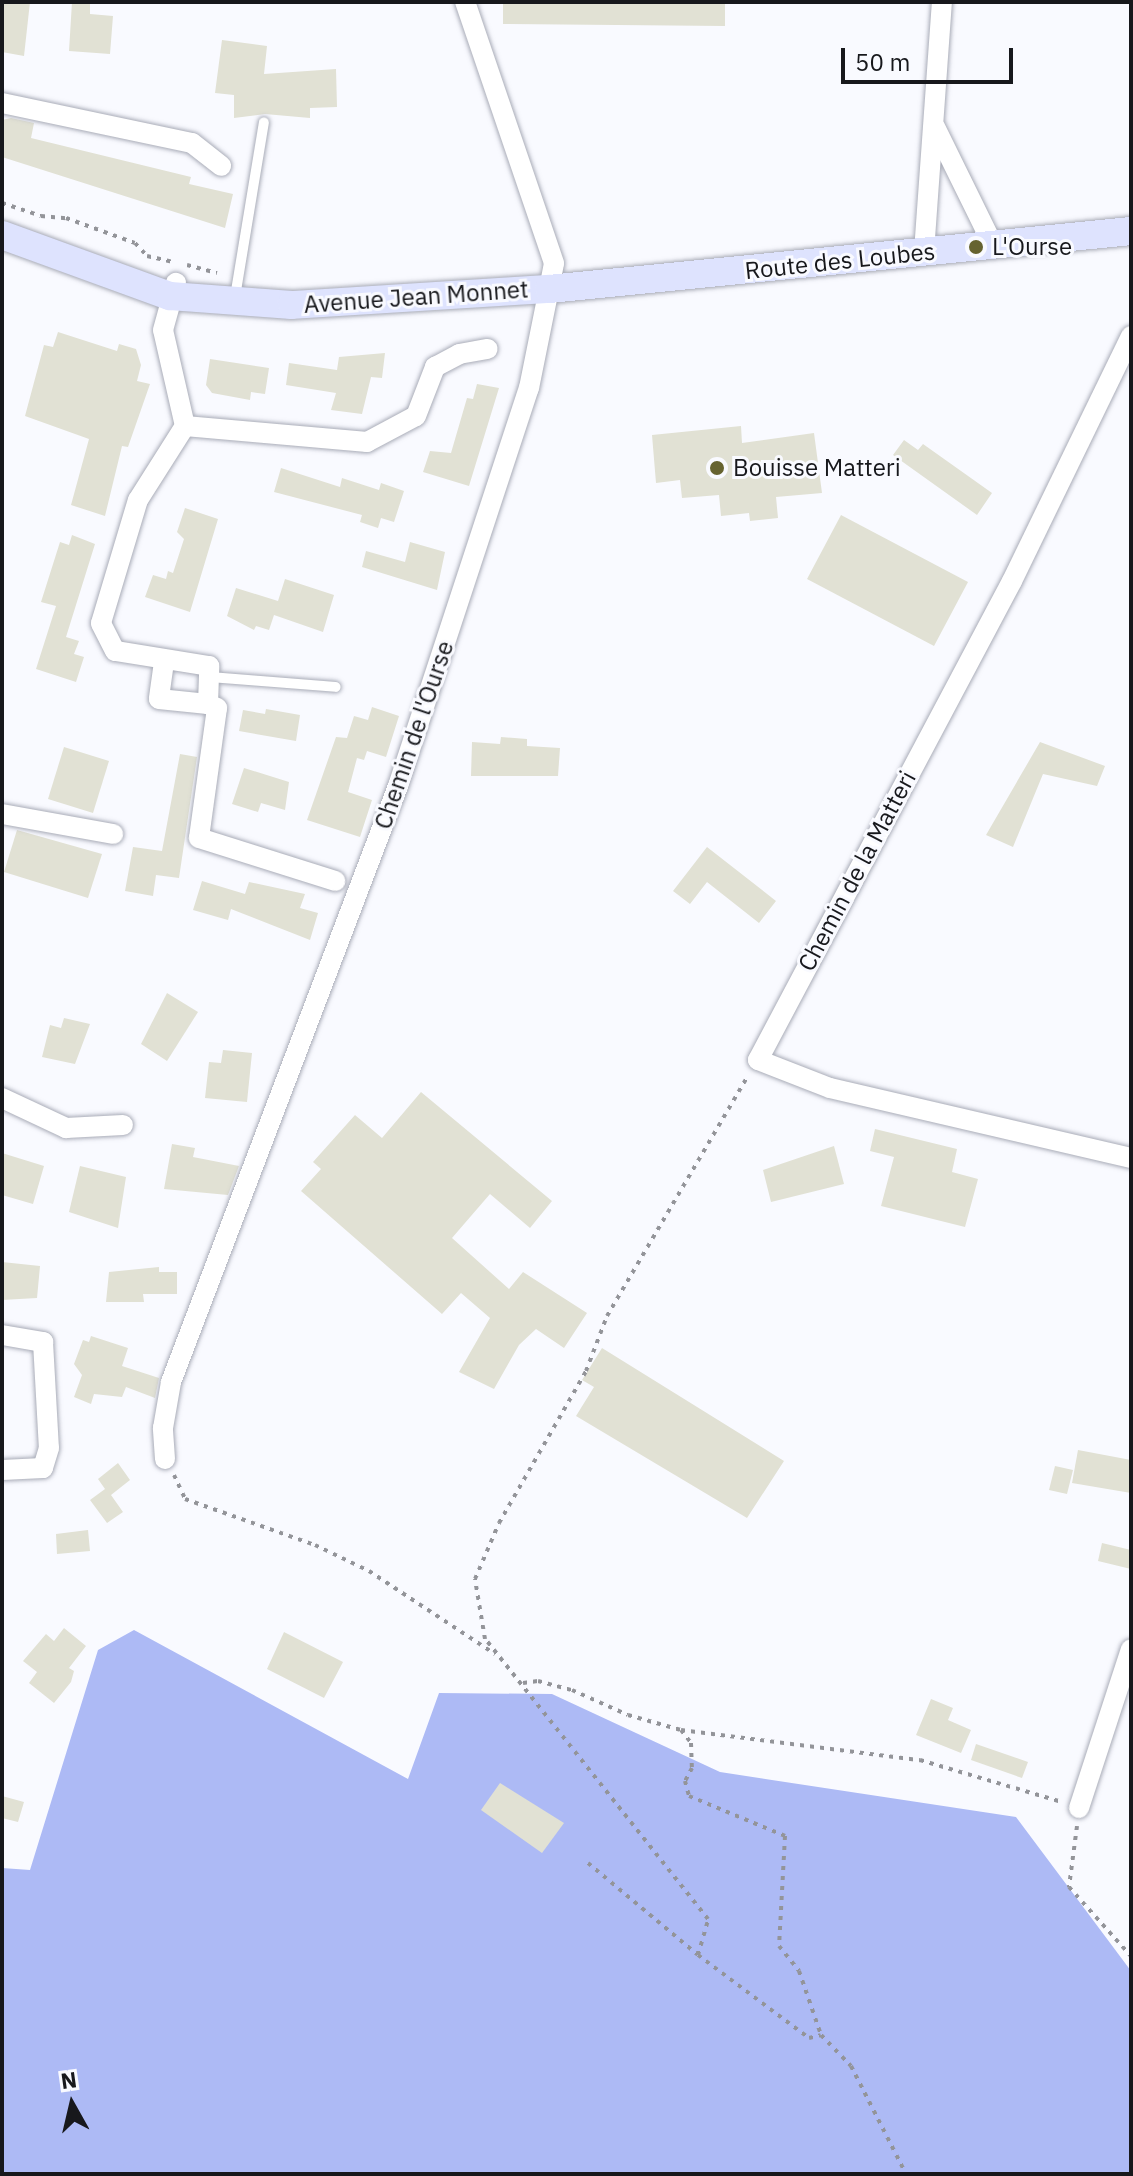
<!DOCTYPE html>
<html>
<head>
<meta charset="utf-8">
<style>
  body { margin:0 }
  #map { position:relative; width:1133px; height:2176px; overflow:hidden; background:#f9faff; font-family:"IBM Plex Sans",sans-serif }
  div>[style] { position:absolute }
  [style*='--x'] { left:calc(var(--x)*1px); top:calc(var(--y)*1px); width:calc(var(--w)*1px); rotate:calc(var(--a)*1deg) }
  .forest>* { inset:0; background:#adbaf5 }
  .building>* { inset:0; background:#e1e1d4 }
  .path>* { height:4px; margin-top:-2px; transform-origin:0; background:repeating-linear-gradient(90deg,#939499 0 4px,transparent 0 10px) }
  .roads { filter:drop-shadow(0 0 2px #a9acb8) drop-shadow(0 0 2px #a9acb8) }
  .lane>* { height:10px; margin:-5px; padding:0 5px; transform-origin:5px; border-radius:5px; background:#fff }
  .street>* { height:20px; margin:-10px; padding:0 10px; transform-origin:10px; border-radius:10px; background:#fff }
  .secondary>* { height:28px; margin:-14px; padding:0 14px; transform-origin:14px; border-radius:14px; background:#dee3fe }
  .dots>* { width:22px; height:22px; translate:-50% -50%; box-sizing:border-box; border:4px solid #f9faff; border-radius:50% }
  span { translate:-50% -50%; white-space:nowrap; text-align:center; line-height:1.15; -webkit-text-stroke:6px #f9faff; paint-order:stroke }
  .poi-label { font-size:24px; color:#17181c }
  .left { translate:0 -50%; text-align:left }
  .street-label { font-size:24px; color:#17181c }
  .frame { position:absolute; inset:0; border:4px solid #17181c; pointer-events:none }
  .north { position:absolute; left:32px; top:2064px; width:80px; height:80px; -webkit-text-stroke:6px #f9faff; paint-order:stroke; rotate:352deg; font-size:22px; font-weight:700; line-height:32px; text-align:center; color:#17181c }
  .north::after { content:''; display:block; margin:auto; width:28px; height:36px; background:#17181c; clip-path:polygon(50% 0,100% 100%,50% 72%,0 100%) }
  .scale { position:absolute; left:841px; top:48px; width:172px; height:36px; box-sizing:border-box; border:4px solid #17181c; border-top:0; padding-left:10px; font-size:24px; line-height:28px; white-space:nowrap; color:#17181c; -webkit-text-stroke:6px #f9faff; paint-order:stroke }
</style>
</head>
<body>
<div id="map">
  <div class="forest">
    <div style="clip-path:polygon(134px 1630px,408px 1779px,439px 1693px,552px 1694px,720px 1772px,1016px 1817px,1131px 1971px,1131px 2174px,2px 2174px,2px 1868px,30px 1870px,98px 1650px)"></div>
  </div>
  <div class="building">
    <div style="clip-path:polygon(2px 2px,30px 2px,24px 56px,2px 52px)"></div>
    <div style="clip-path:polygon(72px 2px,90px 2px,90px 14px,113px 16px,110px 54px,69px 51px)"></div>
    <div style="clip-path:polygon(503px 2px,725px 2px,725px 26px,503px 24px)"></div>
    <div style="clip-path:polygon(222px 40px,267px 46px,264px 74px,336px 69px,337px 107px,310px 108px,310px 118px,265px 114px,234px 118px,234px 95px,215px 93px)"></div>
    <div style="clip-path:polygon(11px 118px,34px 123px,31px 138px,191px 177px,189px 184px,233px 194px,225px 228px,2px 157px,2px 120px)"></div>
    <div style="clip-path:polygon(58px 332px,117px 351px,119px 344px,136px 349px,141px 365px,137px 381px,150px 384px,128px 447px,122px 446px,105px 516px,71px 505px,89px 439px,25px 416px,44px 345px,53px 347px)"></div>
    <div style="clip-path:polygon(385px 353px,382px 378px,371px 377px,362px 414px,331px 410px,336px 393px,286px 385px,289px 363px,337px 370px,339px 357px)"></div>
    <div style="clip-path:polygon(210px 359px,269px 368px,265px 394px,251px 392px,250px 400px,212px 393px,206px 385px)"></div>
    <div style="clip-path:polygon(477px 384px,499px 388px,469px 486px,423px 472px,430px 451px,451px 453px,467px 398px,473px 399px)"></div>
    <div style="clip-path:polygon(741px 426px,742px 443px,814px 433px,822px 493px,776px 497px,778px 518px,750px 521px,749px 513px,721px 516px,719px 495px,682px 498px,680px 480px,656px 483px,652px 435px)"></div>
    <div style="clip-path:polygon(904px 440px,918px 450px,923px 444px,992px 493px,977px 515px,893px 455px)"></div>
    <div style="clip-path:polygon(281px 468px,340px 487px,342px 478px,379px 490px,381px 483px,404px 491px,394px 522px,381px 518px,378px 528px,360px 522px,362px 515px,274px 492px)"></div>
    <div style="clip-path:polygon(185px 508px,218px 519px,190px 612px,145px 597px,153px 575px,166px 579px,168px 571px,173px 573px,184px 539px,177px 532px)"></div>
    <div style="clip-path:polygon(841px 515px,968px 582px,934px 646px,807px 579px)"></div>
    <div style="clip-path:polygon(72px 535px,95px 544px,66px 637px,79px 641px,74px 654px,84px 657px,76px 682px,36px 669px,56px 606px,41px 602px,60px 542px,69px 545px)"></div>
    <div style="clip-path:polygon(410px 542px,445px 552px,437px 590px,362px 567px,366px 551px,405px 562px)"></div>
    <div style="clip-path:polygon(285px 579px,334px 595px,323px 632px,274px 615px,269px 630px,256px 626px,254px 630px,227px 616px,236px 588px,278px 601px)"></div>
    <div style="clip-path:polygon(372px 707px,399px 716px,386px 757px,367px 751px,364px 760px,357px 758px,348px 792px,372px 800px,360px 837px,307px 820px,336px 737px,347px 738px,354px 716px,368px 720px)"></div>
    <div style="clip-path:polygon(266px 709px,300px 715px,296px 741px,239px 731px,243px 710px,265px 714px)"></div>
    <div style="clip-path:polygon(501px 737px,527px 739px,527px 746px,560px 748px,558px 776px,471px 776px,472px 742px,500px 744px)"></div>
    <div style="clip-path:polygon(1040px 742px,1105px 766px,1097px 786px,1043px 774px,1013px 847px,986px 835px)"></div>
    <div style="clip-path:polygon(64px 747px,109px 761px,93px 813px,48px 799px)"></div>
    <div style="clip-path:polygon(180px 754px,197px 757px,179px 878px,156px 875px,153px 896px,125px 891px,133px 847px,162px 851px)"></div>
    <div style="clip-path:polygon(244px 768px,289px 782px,285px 810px,261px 803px,258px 812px,232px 804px)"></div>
    <div style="clip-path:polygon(17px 830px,102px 854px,88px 898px,4px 872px)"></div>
    <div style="clip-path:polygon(707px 847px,776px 901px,759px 923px,707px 882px,690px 904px,673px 891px)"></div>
    <div style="clip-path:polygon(202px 881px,245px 894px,249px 882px,305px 894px,300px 908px,318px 913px,310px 940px,231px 909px,228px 920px,193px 910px)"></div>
    <div style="clip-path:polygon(167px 993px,198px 1012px,167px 1061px,141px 1044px)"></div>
    <div style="clip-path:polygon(64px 1018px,90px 1024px,75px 1064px,42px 1057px,50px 1025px,61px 1028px)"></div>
    <div style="clip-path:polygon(223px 1050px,252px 1053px,247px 1102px,205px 1098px,209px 1062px,221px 1063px)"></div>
    <div style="clip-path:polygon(421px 1092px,552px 1201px,530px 1228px,490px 1194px,452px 1238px,509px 1289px,523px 1272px,587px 1313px,564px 1348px,536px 1329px,519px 1345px,494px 1389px,459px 1372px,490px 1318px,461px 1293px,442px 1314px,301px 1191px,321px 1169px,313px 1162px,355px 1115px,382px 1138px)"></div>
    <div style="clip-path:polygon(875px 1129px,957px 1149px,952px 1172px,978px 1179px,965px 1227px,881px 1206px,894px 1157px,870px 1151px)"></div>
    <div style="clip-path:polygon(172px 1144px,195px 1148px,193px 1157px,239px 1166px,228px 1195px,164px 1189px)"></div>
    <div style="clip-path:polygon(834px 1146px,844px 1184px,771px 1202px,763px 1170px)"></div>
    <div style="clip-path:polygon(2px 1153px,44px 1166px,33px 1204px,2px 1195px)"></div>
    <div style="clip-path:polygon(80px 1166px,126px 1177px,118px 1228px,69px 1212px)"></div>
    <div style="clip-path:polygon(2px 1262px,40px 1266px,37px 1298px,2px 1300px)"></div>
    <div style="clip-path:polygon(159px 1267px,159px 1272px,177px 1272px,177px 1294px,143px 1294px,144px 1302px,106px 1302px,109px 1272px)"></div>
    <div style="clip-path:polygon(91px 1336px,128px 1348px,122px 1366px,159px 1378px,155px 1398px,126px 1387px,122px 1397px,94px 1394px,91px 1404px,74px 1397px,82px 1375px,74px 1364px,83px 1340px,89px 1342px)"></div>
    <div style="clip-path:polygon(602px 1348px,784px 1461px,747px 1518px,576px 1416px,594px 1387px,582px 1380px)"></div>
    <div style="clip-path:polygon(1078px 1450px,1131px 1460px,1131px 1493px,1072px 1483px)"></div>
    <div style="clip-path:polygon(118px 1463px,130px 1480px,111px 1495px,123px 1512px,107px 1523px,90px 1500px,105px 1489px,98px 1479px)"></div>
    <div style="clip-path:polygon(1055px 1466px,1073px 1470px,1067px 1494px,1049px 1490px)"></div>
    <div style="clip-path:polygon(88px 1530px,90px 1551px,57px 1554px,56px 1534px)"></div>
    <div style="clip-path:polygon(1102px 1543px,1131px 1550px,1131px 1569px,1098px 1561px)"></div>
    <div style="clip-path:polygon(64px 1628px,86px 1646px,69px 1668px,74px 1671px,71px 1682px,54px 1703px,29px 1683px,37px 1672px,23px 1661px,46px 1634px,54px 1641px)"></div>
    <div style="clip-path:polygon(284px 1632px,343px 1662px,324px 1698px,267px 1669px)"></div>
    <div style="clip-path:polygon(931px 1699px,953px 1708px,948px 1720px,971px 1730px,961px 1753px,916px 1735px)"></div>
    <div style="clip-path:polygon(976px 1744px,1028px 1762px,1022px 1778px,971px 1760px)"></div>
    <div style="clip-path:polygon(500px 1783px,564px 1823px,542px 1853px,481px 1810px)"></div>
    <div style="clip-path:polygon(2px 1796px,24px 1802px,18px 1822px,2px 1818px)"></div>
  </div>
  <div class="path">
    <div style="--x:2;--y:203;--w:41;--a:18.4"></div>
    <div style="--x:41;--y:216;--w:25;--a:5"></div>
    <div style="--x:66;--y:218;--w:73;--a:19.9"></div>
    <div style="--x:135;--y:243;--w:18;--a:47"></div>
    <div style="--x:147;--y:256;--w:28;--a:13"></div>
    <div style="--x:187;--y:265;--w:31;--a:15"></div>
    <div style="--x:174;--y:1475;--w:26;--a:65"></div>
    <div style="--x:185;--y:1499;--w:138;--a:19.5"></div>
    <div style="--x:315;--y:1545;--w:60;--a:25.7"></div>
    <div style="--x:369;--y:1571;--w:151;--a:33.4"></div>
    <div style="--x:523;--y:1683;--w:15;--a:-8"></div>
    <div style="--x:538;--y:1681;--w:35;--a:15"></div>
    <div style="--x:572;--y:1690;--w:61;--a:24.1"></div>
    <div style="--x:628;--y:1715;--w:55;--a:15.8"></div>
    <div style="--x:681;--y:1730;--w:16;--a:52"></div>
    <div style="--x:691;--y:1743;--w:25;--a:88"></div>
    <div style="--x:692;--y:1768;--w:15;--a:118"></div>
    <div style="--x:685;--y:1781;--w:16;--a:75"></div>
    <div style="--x:689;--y:1796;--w:104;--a:22.6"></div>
    <div style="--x:785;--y:1836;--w:110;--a:93.1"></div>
    <div style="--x:779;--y:1946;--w:32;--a:51"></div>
    <div style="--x:799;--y:1971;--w:68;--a:71"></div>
    <div style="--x:681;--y:1730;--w:241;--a:7.2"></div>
    <div style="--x:920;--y:1760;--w:148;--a:16.5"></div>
    <div style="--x:1077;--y:1826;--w:62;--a:97.5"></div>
    <div style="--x:1069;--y:1887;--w:93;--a:48.1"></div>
    <div style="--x:588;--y:1863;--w:143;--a:39.9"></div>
    <div style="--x:698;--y:1955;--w:37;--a:-74"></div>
    <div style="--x:708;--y:1919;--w:358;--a:-128.5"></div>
    <div style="--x:485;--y:1639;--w:61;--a:-99.5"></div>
    <div style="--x:475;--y:1579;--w:61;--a:-66.8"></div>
    <div style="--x:499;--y:1523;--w:175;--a:-60.2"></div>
    <div style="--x:586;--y:1371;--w:59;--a:-69.1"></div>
    <div style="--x:607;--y:1316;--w:278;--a:-59.6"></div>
    <div style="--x:698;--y:1955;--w:139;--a:36.8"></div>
    <div style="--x:809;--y:2038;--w:12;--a:-14"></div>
    <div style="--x:821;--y:2035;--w:43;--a:45.9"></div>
    <div style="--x:851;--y:2066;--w:121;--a:63"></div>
  </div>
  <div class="roads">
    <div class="lane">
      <div style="--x:235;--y:297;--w:177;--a:-80.6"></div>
      <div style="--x:210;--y:677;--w:126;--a:4.5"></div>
    </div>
    <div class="street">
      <div style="--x:2;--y:103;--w:194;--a:11.9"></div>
      <div style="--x:192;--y:143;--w:37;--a:38"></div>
      <div style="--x:935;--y:127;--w:131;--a:63.8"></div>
      <div style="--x:924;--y:252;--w:251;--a:-85.9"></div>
      <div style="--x:1131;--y:336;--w:272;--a:115.9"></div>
      <div style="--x:1012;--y:581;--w:542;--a:117.94"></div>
      <div style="--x:758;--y:1060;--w:77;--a:21.3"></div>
      <div style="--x:830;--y:1088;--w:309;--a:13.1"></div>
      <div style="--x:185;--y:426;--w:183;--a:5"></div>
      <div style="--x:367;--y:442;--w:55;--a:-28"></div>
      <div style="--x:416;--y:416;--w:53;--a:-68.8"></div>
      <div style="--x:435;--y:367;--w:27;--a:-28"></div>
      <div style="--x:459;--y:354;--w:29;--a:-10"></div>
      <div style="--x:164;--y:662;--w:37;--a:98"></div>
      <div style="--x:159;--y:699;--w:49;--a:5.8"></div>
      <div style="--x:208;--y:704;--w:38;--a:-88"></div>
      <div style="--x:209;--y:666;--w:95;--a:-170.9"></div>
      <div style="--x:115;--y:651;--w:31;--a:-117"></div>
      <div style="--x:101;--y:623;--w:128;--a:-73.3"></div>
      <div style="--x:138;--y:500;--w:88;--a:-57.6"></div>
      <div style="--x:185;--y:426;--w:98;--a:-102.9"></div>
      <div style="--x:163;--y:330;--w:49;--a:-74.5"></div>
      <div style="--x:208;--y:704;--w:10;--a:24"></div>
      <div style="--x:217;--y:708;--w:131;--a:97.9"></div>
      <div style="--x:199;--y:838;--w:143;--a:17.5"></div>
      <div style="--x:2;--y:814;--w:113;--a:10.2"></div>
      <div style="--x:2;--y:1098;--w:71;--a:25.1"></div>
      <div style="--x:66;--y:1128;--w:57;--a:-3"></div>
      <div style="--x:2;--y:1335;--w:42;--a:9.7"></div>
      <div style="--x:43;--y:1342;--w:106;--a:86.8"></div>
      <div style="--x:49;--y:1448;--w:21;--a:107"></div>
      <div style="--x:43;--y:1468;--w:41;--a:177.2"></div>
      <div style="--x:165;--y:1459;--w:31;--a:-94"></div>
      <div style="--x:163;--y:1428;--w:47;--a:-80.1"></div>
      <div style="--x:171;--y:1382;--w:638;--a:-69.15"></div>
      <div style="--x:398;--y:786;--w:419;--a:-71.8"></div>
      <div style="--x:529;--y:388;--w:101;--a:-78.6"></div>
      <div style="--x:549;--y:289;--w:26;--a:-79"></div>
      <div style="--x:554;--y:263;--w:276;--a:-108.8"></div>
      <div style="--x:1079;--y:1808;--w:167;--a:-71.9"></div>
    </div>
    <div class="secondary">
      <div style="--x:2;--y:235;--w:179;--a:20"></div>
      <div style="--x:170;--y:296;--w:122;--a:4.2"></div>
      <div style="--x:292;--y:305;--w:257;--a:-3.6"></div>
      <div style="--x:549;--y:289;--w:585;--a:-5.69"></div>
    </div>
  </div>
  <div class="dots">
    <div style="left:976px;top:247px;background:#666330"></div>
    <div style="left:717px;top:468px;background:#666330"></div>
  </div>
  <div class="poi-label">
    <span class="left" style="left:992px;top:247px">L'Ourse</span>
    <span class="left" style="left:733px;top:468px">Bouisse Matteri</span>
  </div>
  <div class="street-label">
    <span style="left:840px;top:261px;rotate:-6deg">Route des Loubes</span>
    <span style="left:416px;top:297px;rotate:-4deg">Avenue Jean Monnet</span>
    <span style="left:414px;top:735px;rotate:-71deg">Chemin de l'Ourse</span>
    <span style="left:857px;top:871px;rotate:-62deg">Chemin de la Matteri</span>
  </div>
  <div class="frame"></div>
  <div class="north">N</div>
  <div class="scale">50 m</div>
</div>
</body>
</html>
